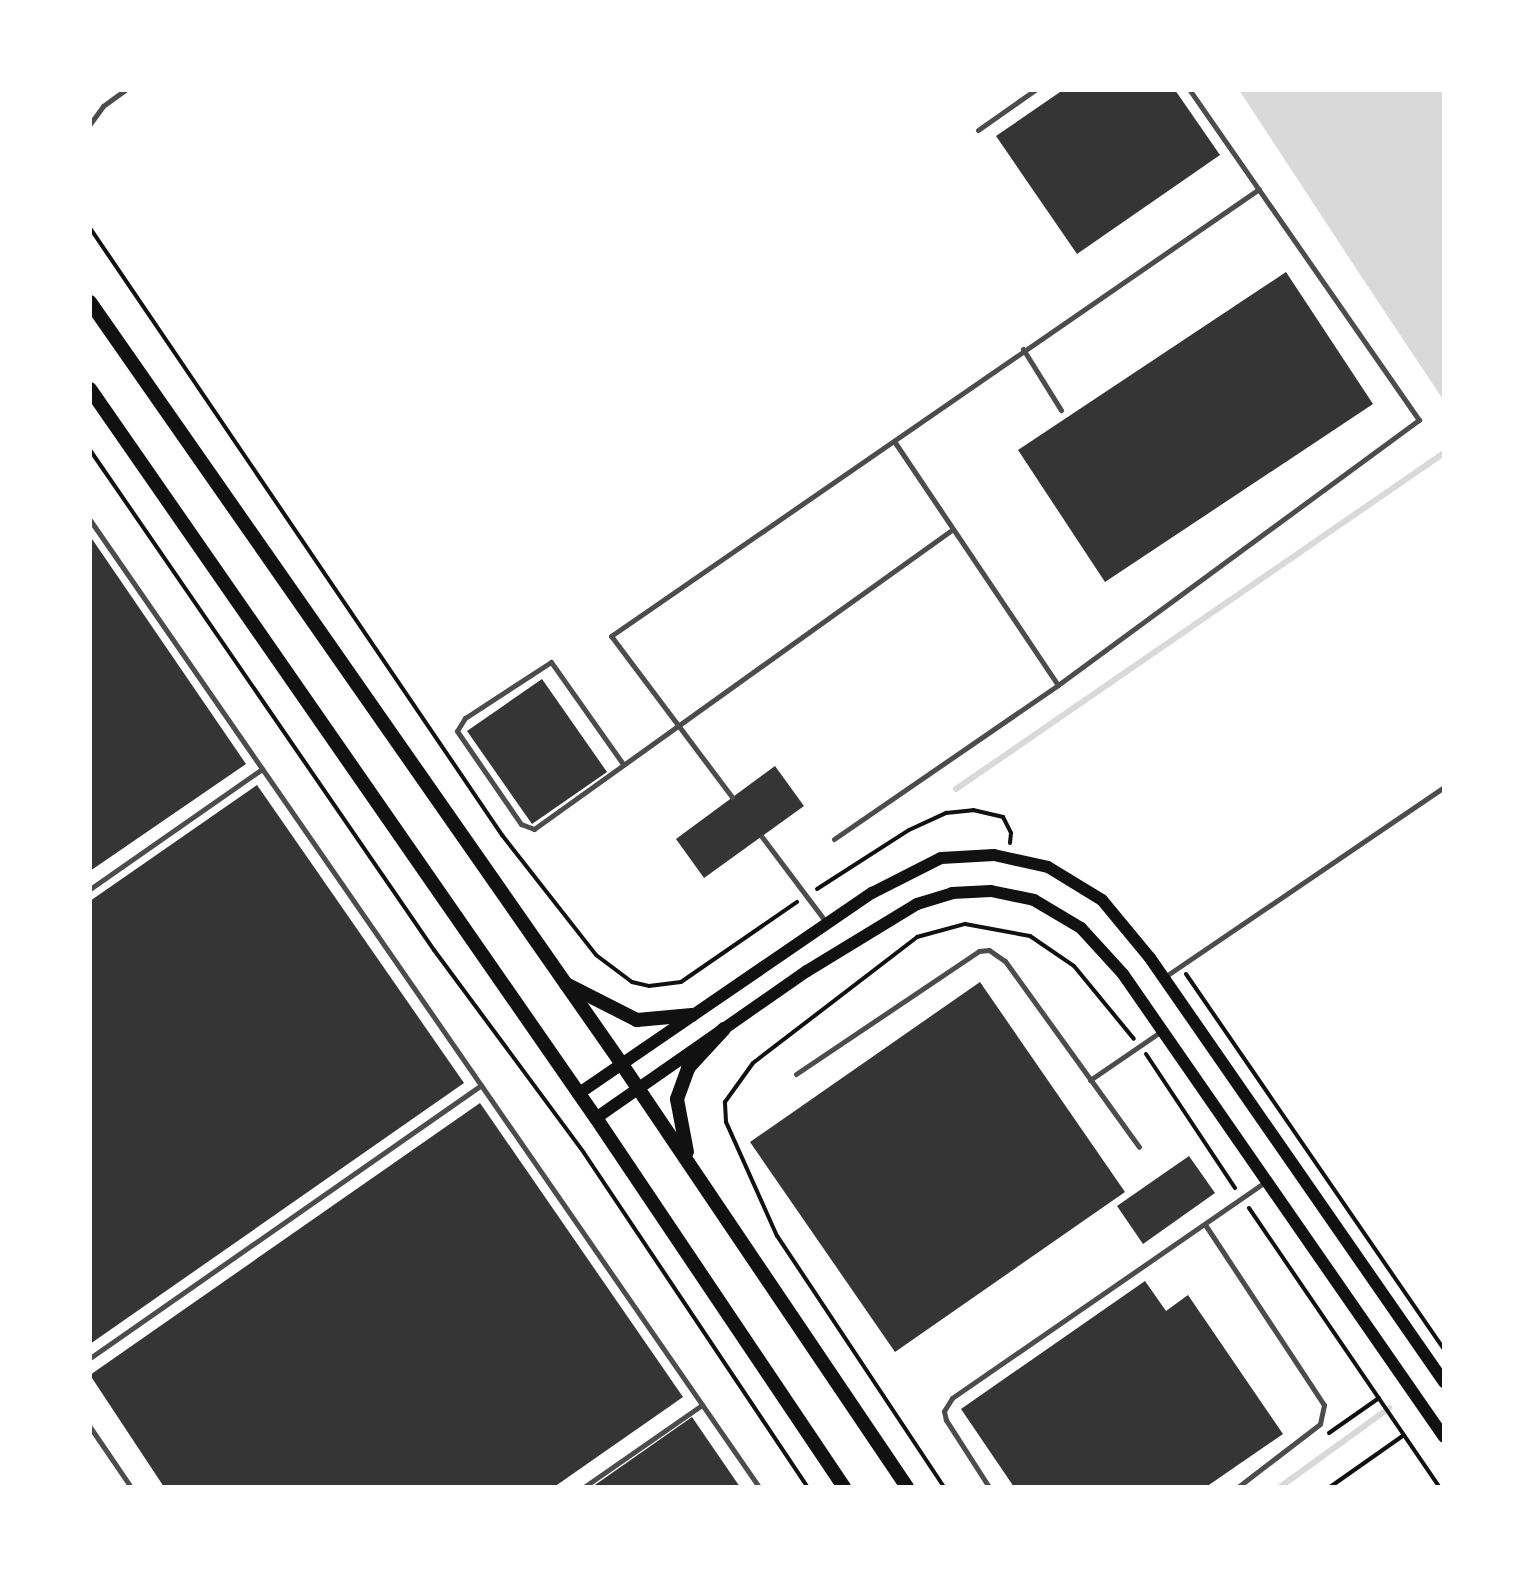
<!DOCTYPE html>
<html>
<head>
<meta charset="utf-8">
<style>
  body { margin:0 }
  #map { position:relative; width:1534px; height:1577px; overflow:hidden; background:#fff; font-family:"DM Sans",sans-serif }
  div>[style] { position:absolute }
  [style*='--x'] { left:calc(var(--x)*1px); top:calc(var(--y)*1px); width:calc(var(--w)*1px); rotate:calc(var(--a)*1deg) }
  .water>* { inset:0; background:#d9d9d9 }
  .stream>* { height:6px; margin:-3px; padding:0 3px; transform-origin:3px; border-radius:3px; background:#d9d9d9 }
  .building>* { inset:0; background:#353535 }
  .path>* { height:4px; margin:-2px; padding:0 2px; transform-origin:2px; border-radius:2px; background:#111 }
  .service>* { height:5px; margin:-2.5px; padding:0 2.5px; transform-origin:2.5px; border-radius:2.5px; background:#4c4c4c }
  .secondary>* { height:12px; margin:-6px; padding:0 6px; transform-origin:6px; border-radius:6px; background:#111 }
  .primary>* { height:14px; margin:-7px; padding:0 7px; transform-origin:7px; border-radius:7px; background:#111 }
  span { translate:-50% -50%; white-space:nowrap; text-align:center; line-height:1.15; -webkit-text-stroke:10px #fff; paint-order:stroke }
  .frame { position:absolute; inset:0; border:92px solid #fff; pointer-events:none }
</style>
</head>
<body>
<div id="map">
  <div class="water">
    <div style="clip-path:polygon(1239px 90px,1444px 90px,1444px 401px,1361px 276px)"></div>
  </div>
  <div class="stream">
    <div style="--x:956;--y:789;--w:592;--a:-34.55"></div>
    <div style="--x:1280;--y:1487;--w:135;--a:-35.9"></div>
  </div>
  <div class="building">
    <div style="clip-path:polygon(1063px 90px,1175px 90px,1220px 155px,1077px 254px,996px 136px)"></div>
    <div style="clip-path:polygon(1286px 272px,1373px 404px,1105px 582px,1018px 450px)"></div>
    <div style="clip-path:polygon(90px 536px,246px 764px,90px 871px)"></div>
    <div style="clip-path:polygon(542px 679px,607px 772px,532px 824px,467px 731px)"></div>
    <div style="clip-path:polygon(775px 766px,804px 806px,704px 878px,676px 839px)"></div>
    <div style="clip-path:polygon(257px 785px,464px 1083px,90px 1344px,90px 901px)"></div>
    <div style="clip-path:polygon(980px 982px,1125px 1192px,895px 1352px,750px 1142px)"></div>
    <div style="clip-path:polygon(480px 1103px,683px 1397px,554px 1487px,164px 1487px,90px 1375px)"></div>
    <div style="clip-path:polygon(1189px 1156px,1215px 1193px,1143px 1244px,1117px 1206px)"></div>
    <div style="clip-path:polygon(1145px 1281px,1166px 1311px,1188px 1295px,1283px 1434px,1206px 1487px,1014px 1487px,961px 1409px)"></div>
    <div style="clip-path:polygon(692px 1417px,740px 1487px,592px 1487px)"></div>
  </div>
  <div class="path">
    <div style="--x:90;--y:228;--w:734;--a:55.83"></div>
    <div style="--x:502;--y:835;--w:152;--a:51.9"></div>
    <div style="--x:596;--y:955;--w:45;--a:36.9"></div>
    <div style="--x:632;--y:982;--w:17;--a:13"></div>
    <div style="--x:649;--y:986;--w:32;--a:-7"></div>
    <div style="--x:681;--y:982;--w:141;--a:-34.6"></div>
    <div style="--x:90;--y:450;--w:607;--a:55.47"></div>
    <div style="--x:434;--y:950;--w:252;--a:53.5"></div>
    <div style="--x:584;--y:1153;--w:402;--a:56.2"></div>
    <div style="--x:817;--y:889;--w:109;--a:-32.7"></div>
    <div style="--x:909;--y:830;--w:41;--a:-24.7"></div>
    <div style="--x:946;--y:813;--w:27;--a:-6"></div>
    <div style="--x:973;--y:810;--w:31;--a:13"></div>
    <div style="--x:1003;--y:817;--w:18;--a:63"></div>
    <div style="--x:1011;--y:833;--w:10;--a:96"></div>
    <div style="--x:1186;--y:974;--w:455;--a:55.5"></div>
    <div style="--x:1146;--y:1054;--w:161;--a:56.4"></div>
    <div style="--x:1249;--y:1208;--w:338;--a:55.7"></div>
    <div style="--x:1329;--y:1433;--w:61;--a:-35"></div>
    <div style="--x:944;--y:1487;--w:301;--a:-123.6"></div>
    <div style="--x:777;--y:1236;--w:125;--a:-114.1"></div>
    <div style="--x:726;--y:1122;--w:20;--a:-93"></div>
    <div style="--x:725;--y:1102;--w:48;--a:-54.3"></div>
    <div style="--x:753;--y:1063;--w:207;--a:-37.5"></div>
    <div style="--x:917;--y:937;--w:50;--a:-15.2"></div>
    <div style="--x:965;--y:924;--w:66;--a:10.5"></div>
    <div style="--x:1030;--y:936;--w:53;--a:34.3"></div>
    <div style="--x:1074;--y:966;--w:94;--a:50.6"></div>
    <div style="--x:1330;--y:1487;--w:90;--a:-35.1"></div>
  </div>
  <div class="service">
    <div style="--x:90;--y:124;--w:22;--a:-54"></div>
    <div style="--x:103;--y:106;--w:27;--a:-36"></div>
    <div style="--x:978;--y:130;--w:70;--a:-35.1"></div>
    <div style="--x:1023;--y:349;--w:72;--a:58.1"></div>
    <div style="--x:894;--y:441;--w:294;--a:56.1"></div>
    <div style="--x:90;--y:520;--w:1176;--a:55.32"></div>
    <div style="--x:623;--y:764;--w:125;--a:-125.2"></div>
    <div style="--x:551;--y:662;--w:103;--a:146.9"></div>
    <div style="--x:465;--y:718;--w:15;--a:122"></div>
    <div style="--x:457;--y:731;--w:113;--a:55.5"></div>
    <div style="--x:521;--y:824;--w:14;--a:21"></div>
    <div style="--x:534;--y:829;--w:515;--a:-35.6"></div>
    <div style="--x:732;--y:797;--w:201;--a:-126.9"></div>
    <div style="--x:611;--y:636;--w:787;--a:-34.6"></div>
    <div style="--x:762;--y:837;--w:106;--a:53"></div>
    <div style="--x:834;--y:839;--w:272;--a:-34.5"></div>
    <div style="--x:1058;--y:685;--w:448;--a:-36.3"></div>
    <div style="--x:1419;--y:420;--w:402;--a:-124.8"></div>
    <div style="--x:90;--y:889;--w:210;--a:-34.9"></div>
    <div style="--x:1166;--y:976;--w:336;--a:-34.2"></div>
    <div style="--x:796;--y:1074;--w:220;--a:-33.9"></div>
    <div style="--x:979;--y:951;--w:10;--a:-6"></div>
    <div style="--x:989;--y:950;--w:19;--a:35"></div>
    <div style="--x:1005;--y:961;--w:229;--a:54.2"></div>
    <div style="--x:1090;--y:1080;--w:85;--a:-34.4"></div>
    <div style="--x:1206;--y:1226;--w:214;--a:56.6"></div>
    <div style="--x:1324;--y:1405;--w:19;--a:102"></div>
    <div style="--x:1320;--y:1424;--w:103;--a:142.5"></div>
    <div style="--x:90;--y:1358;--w:477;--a:-34.9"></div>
    <div style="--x:90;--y:1427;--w:73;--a:55.7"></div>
    <div style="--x:584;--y:1487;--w:144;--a:-34.8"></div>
    <div style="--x:989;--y:1487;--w:80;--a:-122.7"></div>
    <div style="--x:946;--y:1420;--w:9;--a:-103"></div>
    <div style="--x:944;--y:1411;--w:15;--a:-58"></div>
    <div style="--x:952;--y:1398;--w:379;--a:-34.6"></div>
  </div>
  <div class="secondary">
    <div style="--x:578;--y:1094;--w:356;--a:-34.4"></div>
    <div style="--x:872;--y:893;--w:77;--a:-26.9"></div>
    <div style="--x:941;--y:858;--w:53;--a:-3.2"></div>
    <div style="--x:994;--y:855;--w:55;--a:12.5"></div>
    <div style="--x:1048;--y:867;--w:63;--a:31.4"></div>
    <div style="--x:1102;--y:900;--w:75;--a:50.4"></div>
    <div style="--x:1150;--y:958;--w:516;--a:55.26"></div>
    <div style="--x:596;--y:1118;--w:257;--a:-34.9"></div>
    <div style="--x:807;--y:971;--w:129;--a:-31.3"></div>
    <div style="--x:917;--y:904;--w:37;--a:-17"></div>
    <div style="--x:952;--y:893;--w:39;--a:-3"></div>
    <div style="--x:991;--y:891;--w:44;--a:11.8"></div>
    <div style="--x:1034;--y:900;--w:55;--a:30.8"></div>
    <div style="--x:1081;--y:928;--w:62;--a:47.6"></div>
    <div style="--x:1123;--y:974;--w:563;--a:55.27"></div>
  </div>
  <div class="primary">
    <div style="--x:90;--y:302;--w:928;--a:55.09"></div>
    <div style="--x:621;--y:1063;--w:511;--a:56"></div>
    <div style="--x:90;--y:389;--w:887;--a:55.24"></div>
    <div style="--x:596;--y:1118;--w:445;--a:56.1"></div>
    <div style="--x:566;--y:984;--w:80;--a:26.9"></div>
    <div style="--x:637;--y:1020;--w:55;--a:-5.2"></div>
    <div style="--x:687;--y:1152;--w:54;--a:-100.7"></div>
    <div style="--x:677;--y:1099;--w:33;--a:-70"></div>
    <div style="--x:688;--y:1068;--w:53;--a:-47.3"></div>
  </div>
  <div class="frame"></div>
</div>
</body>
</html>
